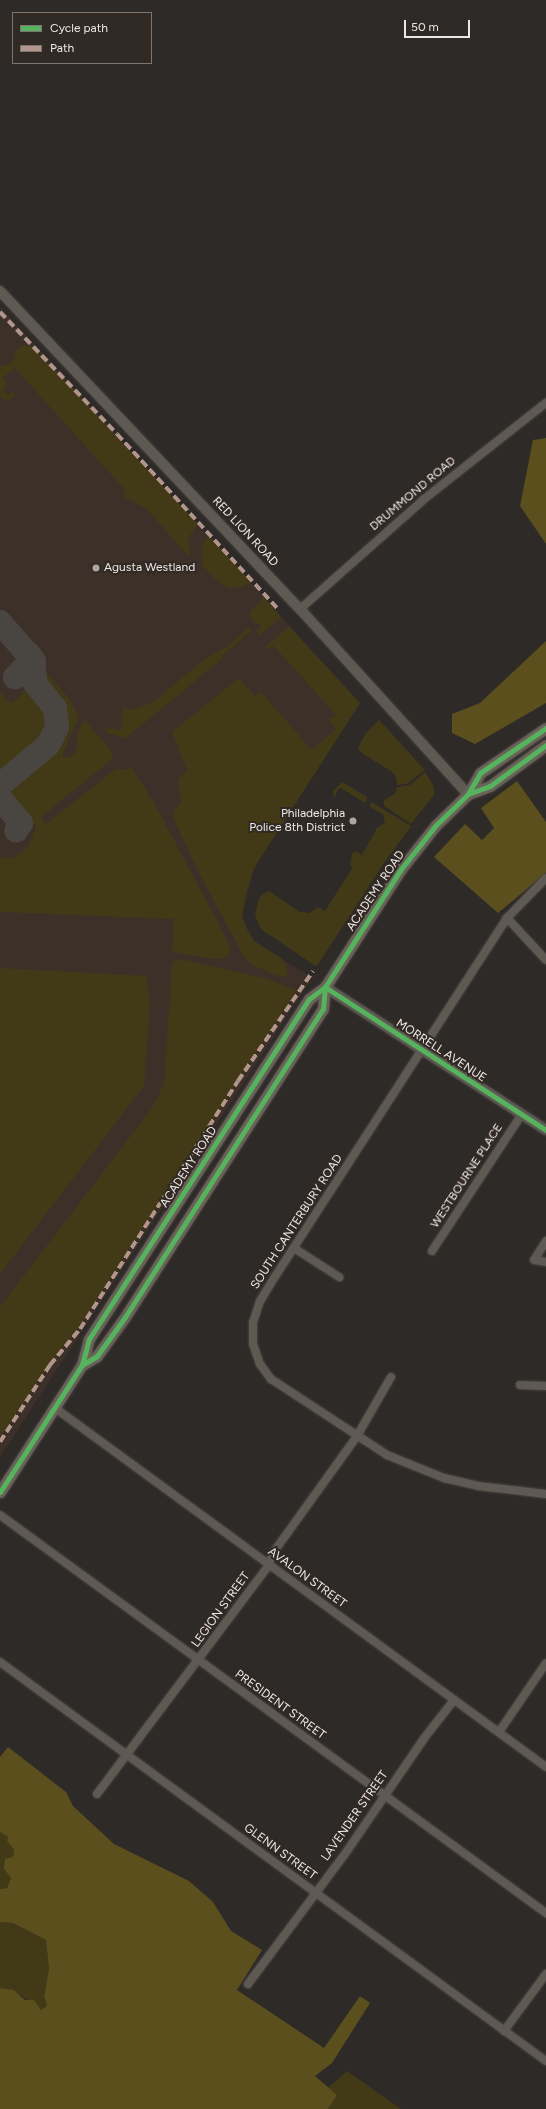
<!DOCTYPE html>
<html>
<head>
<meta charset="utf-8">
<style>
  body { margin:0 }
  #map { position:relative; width:546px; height:2109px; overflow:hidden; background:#2e2a27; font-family:Figtree,sans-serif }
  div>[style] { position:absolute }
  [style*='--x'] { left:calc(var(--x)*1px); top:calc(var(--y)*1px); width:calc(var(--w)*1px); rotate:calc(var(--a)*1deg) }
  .built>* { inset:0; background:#3d3029 }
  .green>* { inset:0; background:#423a17 }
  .forest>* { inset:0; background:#5b4f1e }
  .taxiway>* { height:24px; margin:-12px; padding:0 12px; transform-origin:12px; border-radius:12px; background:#494541 }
  .roads { filter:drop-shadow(0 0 1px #484542) drop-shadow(0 0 1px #484542) }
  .minor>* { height:8px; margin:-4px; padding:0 4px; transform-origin:4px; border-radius:4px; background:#5e5952 }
  .tertiary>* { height:10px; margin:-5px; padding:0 5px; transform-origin:5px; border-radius:5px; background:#5e5952 }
  .secondary>* { height:11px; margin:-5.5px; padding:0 5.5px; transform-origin:5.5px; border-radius:5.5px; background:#6a6259 }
  .quiet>* { height:4px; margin-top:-2px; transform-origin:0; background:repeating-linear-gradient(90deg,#b2968c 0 8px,transparent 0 12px) }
  .cycleway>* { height:5px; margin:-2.5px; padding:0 2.5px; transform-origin:2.5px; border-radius:2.5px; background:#56b35d }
  .dots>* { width:11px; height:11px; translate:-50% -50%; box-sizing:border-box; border:2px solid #312924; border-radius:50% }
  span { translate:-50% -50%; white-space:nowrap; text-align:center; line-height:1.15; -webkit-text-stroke:4px #312924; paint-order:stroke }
  .street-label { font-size:12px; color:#eee8e5 }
  .poi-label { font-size:12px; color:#eee8e5 }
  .left { translate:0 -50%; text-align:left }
  .right { translate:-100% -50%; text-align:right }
  .legend { position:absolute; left:12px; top:12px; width:140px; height:52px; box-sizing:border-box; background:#312924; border:1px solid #7d7571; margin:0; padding:5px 7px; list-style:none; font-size:12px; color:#eee8e5 }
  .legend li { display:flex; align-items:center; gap:8px; height:20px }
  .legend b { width:20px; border:1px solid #7d7571 }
  .scale { position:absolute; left:404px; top:20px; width:66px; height:18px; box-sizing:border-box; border:2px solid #eee8e5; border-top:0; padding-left:5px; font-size:12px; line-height:14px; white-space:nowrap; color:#eee8e5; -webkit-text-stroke:3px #312924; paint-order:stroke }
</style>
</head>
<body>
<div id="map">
  <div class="built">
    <div style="clip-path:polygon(0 307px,360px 703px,254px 868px,242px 916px,254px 941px,312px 978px,0 1457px)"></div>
  </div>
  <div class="green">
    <div style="clip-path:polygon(23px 345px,32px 346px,198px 524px,188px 538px,190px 553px,187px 555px,147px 509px,124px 497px,122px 495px,126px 491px,15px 368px,2px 378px,8px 384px,3px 390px,8px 395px,14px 391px,15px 395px,8px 402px,0 396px,0 366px,8px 365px,15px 359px,13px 353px)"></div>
    <div style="clip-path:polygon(209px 535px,250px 581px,249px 583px,242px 587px,229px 588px,216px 580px,202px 565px,201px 547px)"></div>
    <div style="clip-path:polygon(264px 597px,281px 617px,260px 635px,256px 631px,261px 627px,256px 622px,254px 624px,249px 613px)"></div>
    <div style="clip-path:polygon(249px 626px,252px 630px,222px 656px,223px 658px,126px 738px,111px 734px,106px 731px,107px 728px,121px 730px,122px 709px,135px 709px,153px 702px,206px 658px,227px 647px)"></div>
    <div style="clip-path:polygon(289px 627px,360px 703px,254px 868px,246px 893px,242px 916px,246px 929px,254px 941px,281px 958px,286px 964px,288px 977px,275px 975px,252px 965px,244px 957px,198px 871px,174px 819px,173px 812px,181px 802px,178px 780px,187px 770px,172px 732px,239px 678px,255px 696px,261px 692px,312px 750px,336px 729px,329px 720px,336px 715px,273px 645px,268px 650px,265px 647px)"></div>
    <div style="clip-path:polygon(46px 672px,68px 697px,79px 716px,62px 756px,70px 758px,76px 752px,77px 735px,81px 724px,85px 720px,113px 753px,112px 759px,41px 817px,46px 824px,117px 768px,121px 770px,131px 768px,148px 792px,147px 796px,152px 799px,217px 921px,230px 947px,230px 953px,225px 958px,214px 959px,172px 952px,174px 919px,0 912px,0 857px,12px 859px,29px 846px,36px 826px,4px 788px,52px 749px,61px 733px,63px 723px,62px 709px,58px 702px,39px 679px)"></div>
    <div style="clip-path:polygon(31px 686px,50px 709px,51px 731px,44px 742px,0 778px,0 692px,11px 704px)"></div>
    <div style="clip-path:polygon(379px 720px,425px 770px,407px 784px,397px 785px,396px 777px,391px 771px,363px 754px,358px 748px,365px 734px)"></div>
    <div style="clip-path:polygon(425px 772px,434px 787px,434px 795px,411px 824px,384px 806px,384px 800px,395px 794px,397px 787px,410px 785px)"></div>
    <div style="clip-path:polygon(342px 782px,367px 797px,365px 803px,341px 788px,338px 789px,334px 799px,333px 791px)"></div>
    <div style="clip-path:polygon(371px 802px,411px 826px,384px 863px,317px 966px,314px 965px,261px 929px,255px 915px,258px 902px,261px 895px,269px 891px,300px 912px,309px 913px,318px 907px,325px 911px,353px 867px,350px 865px,352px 854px,355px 851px,362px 855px,377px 828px,385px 823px,383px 814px,370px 807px)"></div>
    <div style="clip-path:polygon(180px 959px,264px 978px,297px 990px,78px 1328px,52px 1360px,0 1437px,0 1307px,152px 1108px,164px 1084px,172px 962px)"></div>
    <div style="clip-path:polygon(0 968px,146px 976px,150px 1004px,144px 1086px,0 1274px)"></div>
    <div style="clip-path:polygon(0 1832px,8px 1837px,7px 1841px,15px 1849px,13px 1857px,4px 1869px,11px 1878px,7px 1888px,0 1889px)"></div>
    <div style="clip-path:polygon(0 1922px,13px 1923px,46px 1940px,49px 1969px,44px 1996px,47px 2006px,41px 2010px,14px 1990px,0 1988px)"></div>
    <div style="clip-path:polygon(347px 2071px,401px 2109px,328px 2109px,337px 2095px,328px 2088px)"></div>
  </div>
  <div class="forest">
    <div style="clip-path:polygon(546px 438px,546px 544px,520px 506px,533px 440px)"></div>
    <div style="clip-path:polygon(546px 641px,546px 703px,475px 744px,452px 733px,452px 714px,480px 703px)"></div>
    <div style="clip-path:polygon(517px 781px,546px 822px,546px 873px,498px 913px,434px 857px,465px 824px,482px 840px,494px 828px,481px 808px)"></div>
    <div style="clip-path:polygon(8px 1747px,66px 1792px,73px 1806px,114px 1844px,189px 1881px,213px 1902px,231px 1931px,262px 1950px,237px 1990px,324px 2048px,360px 1996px,370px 2003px,332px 2063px,315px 2076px,337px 2095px,328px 2109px,0 2109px,0 1988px,14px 1990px,25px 2000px,34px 2000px,41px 2010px,47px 2006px,44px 1996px,49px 1969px,46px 1940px,13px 1923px,0 1922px,0 1889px,7px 1888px,11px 1878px,4px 1869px,5px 1859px,13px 1857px,14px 1849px,7px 1841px,8px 1837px,0 1832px,0 1757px)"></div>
  </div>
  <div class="taxiway">
    <div style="--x:0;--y:622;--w:46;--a:49.4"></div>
    <div style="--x:30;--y:657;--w:6;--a:99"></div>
    <div style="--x:29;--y:663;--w:20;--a:135"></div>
    <div style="--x:0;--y:785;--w:62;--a:-39.8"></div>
    <div style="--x:48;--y:745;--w:20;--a:-63"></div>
    <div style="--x:57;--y:727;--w:19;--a:-96"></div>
    <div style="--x:55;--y:708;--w:32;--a:-129"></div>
    <div style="--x:35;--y:683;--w:22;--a:-93"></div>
    <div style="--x:34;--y:661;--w:9;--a:-126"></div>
    <div style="--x:0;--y:798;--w:33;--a:50"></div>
    <div style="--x:21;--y:823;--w:9;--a:122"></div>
  </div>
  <div class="roads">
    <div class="minor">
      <div style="--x:300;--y:609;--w:164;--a:-41.5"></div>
      <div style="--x:423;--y:500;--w:157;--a:-38.3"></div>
      <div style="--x:546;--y:878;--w:56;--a:134.3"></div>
      <div style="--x:507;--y:918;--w:429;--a:122.9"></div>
      <div style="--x:274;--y:1278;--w:27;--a:121"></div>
      <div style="--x:260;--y:1301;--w:23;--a:108"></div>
      <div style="--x:253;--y:1323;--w:21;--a:90"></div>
      <div style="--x:253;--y:1344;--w:21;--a:71"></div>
      <div style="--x:260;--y:1364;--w:19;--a:54"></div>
      <div style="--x:271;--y:1379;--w:139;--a:33.2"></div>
      <div style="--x:387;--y:1455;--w:61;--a:22"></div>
      <div style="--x:444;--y:1478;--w:35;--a:13"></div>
      <div style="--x:478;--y:1486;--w:68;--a:6.7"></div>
      <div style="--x:507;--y:918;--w:57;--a:47.1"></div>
      <div style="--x:546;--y:1241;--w:22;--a:122"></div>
      <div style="--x:534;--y:1260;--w:12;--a:9"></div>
      <div style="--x:294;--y:1248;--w:54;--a:32.8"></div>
      <div style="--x:432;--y:1251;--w:164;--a:-56.7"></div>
      <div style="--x:520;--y:1385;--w:26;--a:2"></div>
      <div style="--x:55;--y:1408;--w:608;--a:36.17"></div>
      <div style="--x:0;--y:1515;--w:676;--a:36.09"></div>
      <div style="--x:0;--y:1662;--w:676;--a:36.16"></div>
      <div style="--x:499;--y:1732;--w:83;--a:-55.7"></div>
      <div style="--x:97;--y:1794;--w:286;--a:-53.1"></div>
      <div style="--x:269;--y:1565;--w:13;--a:-72"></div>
      <div style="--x:273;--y:1553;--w:144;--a:-54.3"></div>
      <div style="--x:357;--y:1436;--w:68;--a:-60"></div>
      <div style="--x:248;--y:1984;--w:166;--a:-53.3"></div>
      <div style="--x:347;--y:1851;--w:138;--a:-55.6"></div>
      <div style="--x:425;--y:1737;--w:47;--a:-51.9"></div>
      <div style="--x:504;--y:2031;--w:71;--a:-53.6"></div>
    </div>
    <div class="tertiary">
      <div style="--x:0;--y:291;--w:437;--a:46.7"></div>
      <div style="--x:300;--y:609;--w:250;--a:47.8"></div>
      <div style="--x:325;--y:987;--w:263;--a:32.9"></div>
    </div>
    <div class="secondary">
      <div style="--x:468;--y:794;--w:23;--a:-20"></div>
      <div style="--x:490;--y:786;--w:69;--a:-36.2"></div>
      <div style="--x:82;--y:1365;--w:17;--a:-31"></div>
      <div style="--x:97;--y:1356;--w:48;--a:-54.3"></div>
      <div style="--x:125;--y:1317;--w:366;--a:-57.3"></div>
      <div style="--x:323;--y:1009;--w:22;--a:-85"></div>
      <div style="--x:0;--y:1492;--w:151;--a:-57.2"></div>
      <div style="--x:82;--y:1365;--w:27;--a:-75"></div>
      <div style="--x:89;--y:1339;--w:405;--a:-57.1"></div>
      <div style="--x:309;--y:999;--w:20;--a:-37"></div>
      <div style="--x:325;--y:987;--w:140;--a:-57.2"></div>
      <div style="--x:401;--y:869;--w:56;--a:-51.5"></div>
      <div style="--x:436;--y:825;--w:45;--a:-44.1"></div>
      <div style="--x:468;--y:794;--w:24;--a:-60"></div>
      <div style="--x:480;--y:773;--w:80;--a:-34.3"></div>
    </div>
  </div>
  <div class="quiet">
    <div style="--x:0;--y:312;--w:169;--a:46.2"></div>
    <div style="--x:117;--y:434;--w:239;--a:47.4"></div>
    <div style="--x:0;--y:1442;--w:92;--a:-57"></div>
    <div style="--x:50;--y:1365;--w:47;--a:-50.2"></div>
    <div style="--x:80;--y:1329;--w:294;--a:-57.5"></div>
    <div style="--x:238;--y:1081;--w:133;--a:-55.7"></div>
  </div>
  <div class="cycleway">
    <div style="--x:468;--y:794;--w:23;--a:-20"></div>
    <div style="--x:490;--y:786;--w:69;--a:-36.2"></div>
    <div style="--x:325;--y:987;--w:263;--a:32.9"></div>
    <div style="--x:82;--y:1365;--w:17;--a:-31"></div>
    <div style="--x:97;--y:1356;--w:48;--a:-54.3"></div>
    <div style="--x:125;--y:1317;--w:366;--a:-57.3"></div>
    <div style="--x:323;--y:1009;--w:22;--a:-85"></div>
    <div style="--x:0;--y:1492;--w:151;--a:-57.2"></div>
    <div style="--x:82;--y:1365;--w:27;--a:-75"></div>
    <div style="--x:89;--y:1339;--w:405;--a:-57.1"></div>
    <div style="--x:309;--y:999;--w:20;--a:-37"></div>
    <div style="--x:325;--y:987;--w:140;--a:-57.2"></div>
    <div style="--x:401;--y:869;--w:56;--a:-51.5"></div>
    <div style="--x:436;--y:825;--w:45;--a:-44.1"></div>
    <div style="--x:468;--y:794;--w:24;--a:-60"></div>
    <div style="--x:480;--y:773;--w:80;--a:-34.3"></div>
  </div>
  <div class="dots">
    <div style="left:96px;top:568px;background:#aba6a2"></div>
    <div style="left:353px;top:821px;background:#aba6a2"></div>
  </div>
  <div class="street-label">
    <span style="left:413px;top:494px;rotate:-40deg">DRUMMOND ROAD</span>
    <span style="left:245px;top:532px;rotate:47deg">RED LION ROAD</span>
    <span style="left:376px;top:891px;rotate:-56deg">ACADEMY ROAD</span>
    <span style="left:441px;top:1051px;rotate:33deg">MORRELL AVENUE</span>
    <span style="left:189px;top:1167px;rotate:-57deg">ACADEMY ROAD</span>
    <span style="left:467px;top:1176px;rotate:-57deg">WESTBOURNE PLACE</span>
    <span style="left:297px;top:1222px;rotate:-57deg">SOUTH CANTERBURY ROAD</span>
    <span style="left:307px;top:1578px;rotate:36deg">AVALON STREET</span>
    <span style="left:221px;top:1610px;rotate:-54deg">LEGION STREET</span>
    <span style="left:280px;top:1705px;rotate:36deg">PRESIDENT STREET</span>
    <span style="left:355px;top:1816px;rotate:-55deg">LAVENDER STREET</span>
    <span style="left:280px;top:1852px;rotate:36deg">GLENN STREET</span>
  </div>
  <div class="poi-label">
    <span class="left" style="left:104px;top:568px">Agusta Westland</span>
    <span class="right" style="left:345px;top:821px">Philadelphia<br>Police 8th District</span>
  </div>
  <ul class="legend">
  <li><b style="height:5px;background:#56b35d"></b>Cycle path</li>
  <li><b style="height:5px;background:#b2968c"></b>Path</li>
  </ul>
  <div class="scale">50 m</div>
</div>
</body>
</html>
